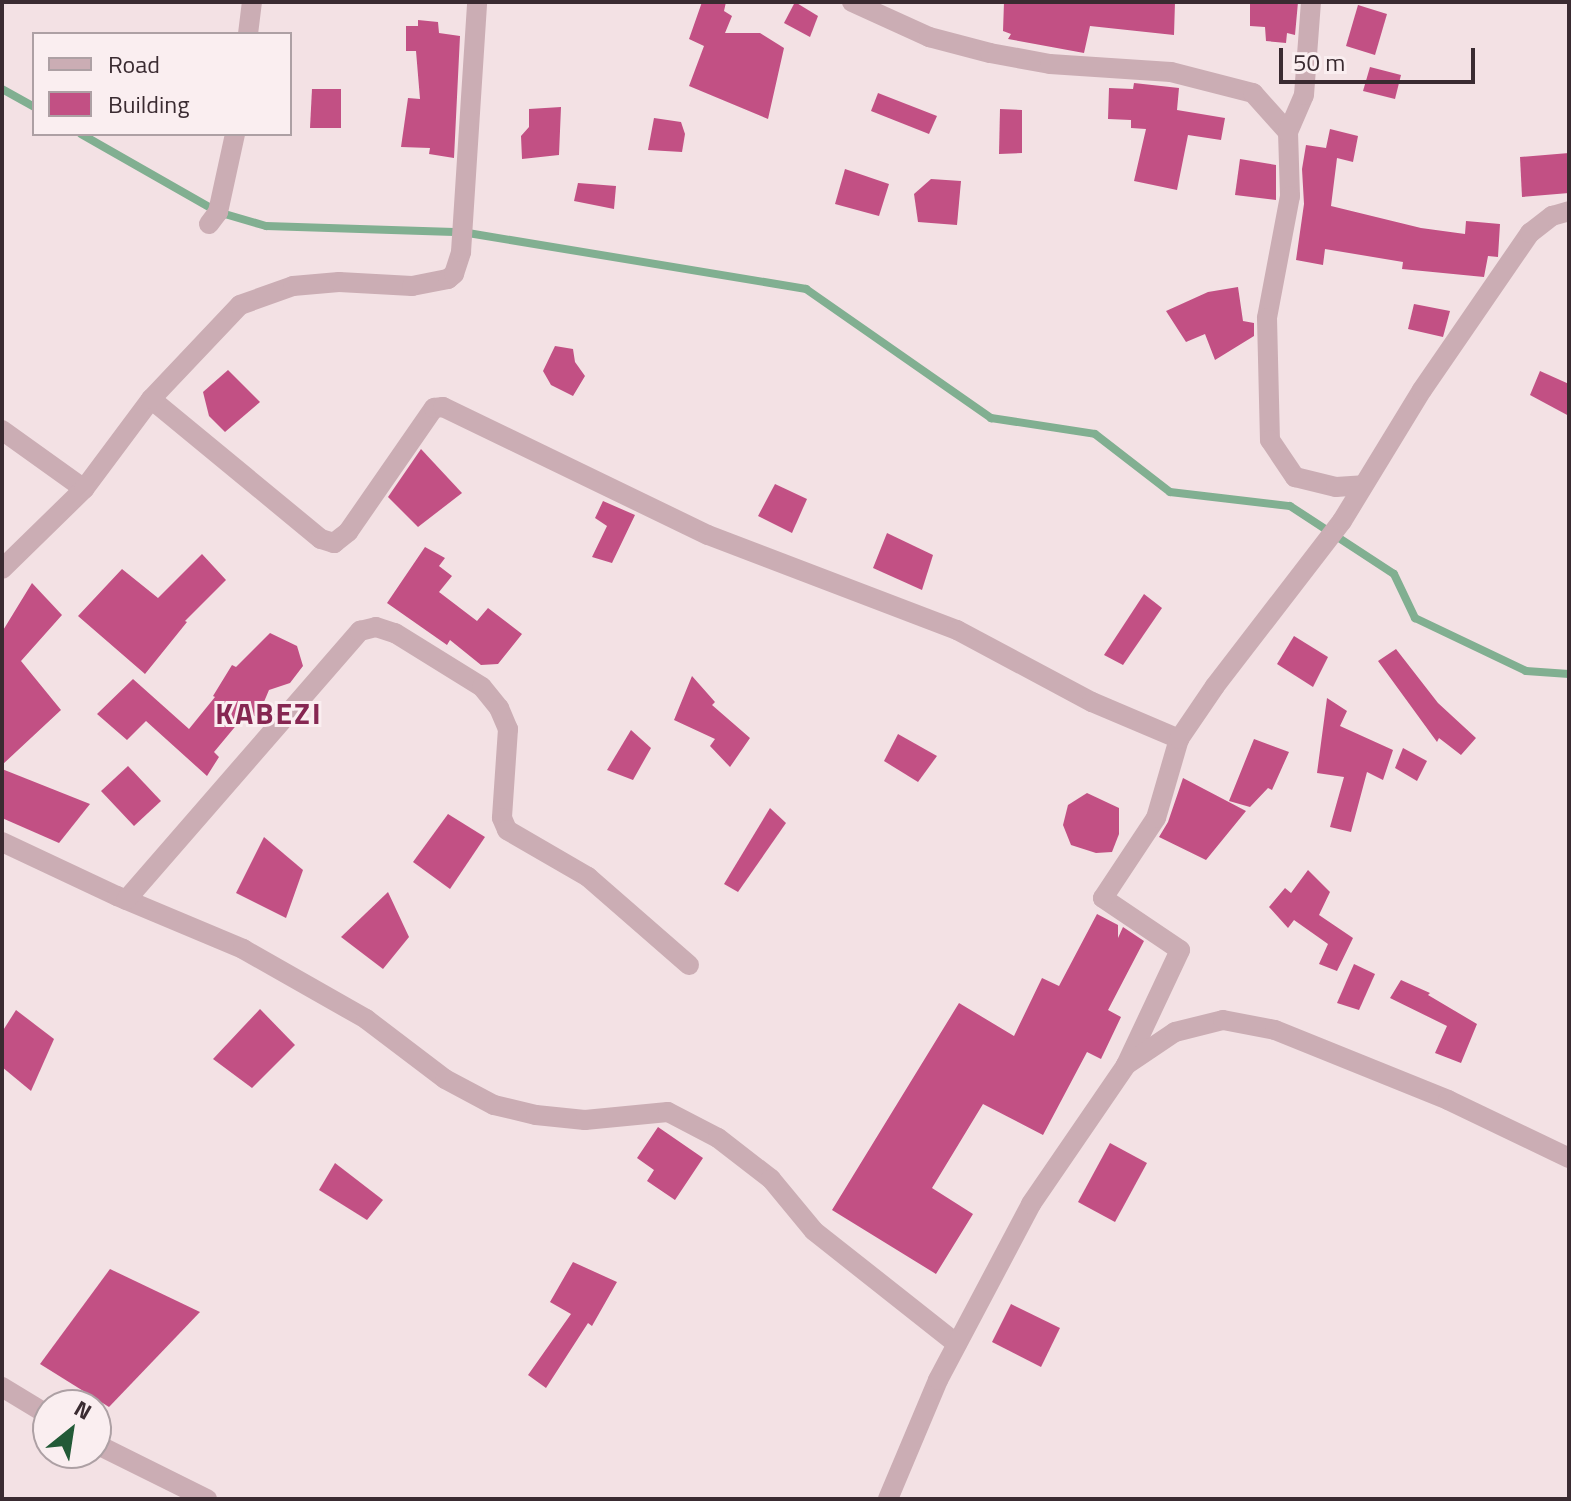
<!DOCTYPE html>
<html>
<head>
<meta charset="utf-8">
<style>
  body { margin:0 }
  #map { position:relative; width:1571px; height:1501px; overflow:hidden; background:#f3e1e4; font-family:"Titillium Web",sans-serif }
  div>[style] { position:absolute }
  [style*='--x'] { left:calc(var(--x)*1px); top:calc(var(--y)*1px); width:calc(var(--w)*1px); rotate:calc(var(--a)*1deg) }
  .stream>* { height:8px; margin:-4px; padding:0 4px; transform-origin:4px; border-radius:4px; background:#81af91 }
  .building>* { inset:0; background:#c25084 }
  .street>* { height:20px; margin:-10px; padding:0 10px; transform-origin:10px; border-radius:10px; background:#cbadb4 }
  span { translate:-50% -50%; white-space:nowrap; text-align:center; line-height:1.15; -webkit-text-stroke:6px #faeef0; paint-order:stroke }
  .district-label { font-size:30px; color:#862752; font-weight:700; letter-spacing:2px }
  .frame { position:absolute; inset:0; border:4px solid #3a2b31; pointer-events:none }
  .legend { position:absolute; left:32px; top:32px; width:260px; height:104px; box-sizing:border-box; background:#faeef0; border:2px solid #ada0a4; margin:0; padding:10px 14px; list-style:none; font-size:24px; color:#3a2b31 }
  .legend li { display:flex; align-items:center; gap:16px; height:40px }
  .legend b { width:40px; border:2px solid #ada0a4 }
  .north { position:absolute; left:32px; top:1389px; width:80px; height:80px; box-sizing:border-box; background:#faeef0; border:2px solid #ada0a4; border-radius:50%; rotate:30deg; font-size:22px; font-weight:700; line-height:32px; text-align:center; color:#3a2b31 }
  .north::after { content:''; display:block; margin:auto; width:28px; height:36px; background:#225a37; clip-path:polygon(50% 0,100% 100%,50% 72%,0 100%) }
  .scale { position:absolute; left:1279px; top:48px; width:196px; height:36px; box-sizing:border-box; border:4px solid #3a2b31; border-top:0; padding-left:10px; font-size:24px; line-height:28px; white-space:nowrap; color:#3a2b31; -webkit-text-stroke:6px #faeef0; paint-order:stroke }
</style>
</head>
<body>
<div id="map">
  <div class="stream">
    <div style="--x:2;--y:89;--w:37;--a:29"></div>
    <div style="--x:81;--y:134;--w:158;--a:29.7"></div>
    <div style="--x:218;--y:212;--w:50;--a:16.3"></div>
    <div style="--x:266;--y:226;--w:196;--a:1.8"></div>
    <div style="--x:462;--y:232;--w:349;--a:9.4"></div>
    <div style="--x:806;--y:289;--w:226;--a:34.9"></div>
    <div style="--x:991;--y:418;--w:105;--a:8.7"></div>
    <div style="--x:1095;--y:434;--w:95;--a:37.7"></div>
    <div style="--x:1170;--y:492;--w:121;--a:6.7"></div>
    <div style="--x:1290;--y:506;--w:124;--a:33.2"></div>
    <div style="--x:1394;--y:574;--w:49;--a:64.5"></div>
    <div style="--x:1415;--y:618;--w:123;--a:25.5"></div>
    <div style="--x:1526;--y:671;--w:43;--a:4"></div>
  </div>
  <div class="building">
    <div style="clip-path:polygon(702px 2px,726px 2px,724px 11px,732px 16px,725px 33px,760px 33px,784px 48px,768px 119px,689px 86px,704px 46px,689px 39px)"></div>
    <div style="clip-path:polygon(795px 2px,818px 16px,810px 37px,784px 23px)"></div>
    <div style="clip-path:polygon(1004px 2px,1175px 2px,1174px 35px,1090px 26px,1084px 53px,1008px 39px,1011px 34px,1003px 31px)"></div>
    <div style="clip-path:polygon(1250px 2px,1298px 2px,1295px 35px,1287px 33px,1286px 43px,1266px 41px,1265px 27px,1250px 26px)"></div>
    <div style="clip-path:polygon(1358px 5px,1387px 14px,1375px 55px,1346px 46px)"></div>
    <div style="clip-path:polygon(418px 20px,438px 22px,439px 33px,460px 36px,454px 158px,429px 154px,430px 148px,401px 147px,408px 98px,420px 99px,416px 51px,406px 51px,406px 26px,418px 26px)"></div>
    <div style="clip-path:polygon(1370px 67px,1401px 75px,1395px 99px,1363px 91px)"></div>
    <div style="clip-path:polygon(1134px 83px,1179px 88px,1177px 110px,1225px 118px,1221px 140px,1188px 135px,1177px 190px,1134px 181px,1146px 129px,1131px 128px,1131px 120px,1108px 119px,1109px 88px,1133px 89px)"></div>
    <div style="clip-path:polygon(312px 89px,341px 89px,341px 128px,310px 128px)"></div>
    <div style="clip-path:polygon(878px 93px,937px 116px,929px 134px,871px 111px)"></div>
    <div style="clip-path:polygon(561px 107px,559px 155px,522px 159px,521px 136px,529px 127px,529px 109px)"></div>
    <div style="clip-path:polygon(1000px 109px,1022px 110px,1022px 153px,999px 154px)"></div>
    <div style="clip-path:polygon(654px 118px,681px 122px,685px 134px,682px 152px,648px 150px)"></div>
    <div style="clip-path:polygon(1330px 129px,1358px 136px,1353px 162px,1337px 158px,1331px 206px,1421px 228px,1465px 234px,1466px 221px,1500px 224px,1498px 257px,1488px 256px,1484px 277px,1402px 269px,1403px 262px,1325px 249px,1323px 265px,1296px 260px,1304px 204px,1302px 169px,1306px 145px,1326px 148px)"></div>
    <div style="clip-path:polygon(1569px 153px,1569px 193px,1522px 197px,1520px 157px)"></div>
    <div style="clip-path:polygon(1240px 159px,1276px 165px,1276px 200px,1235px 195px)"></div>
    <div style="clip-path:polygon(845px 169px,889px 184px,879px 216px,835px 204px)"></div>
    <div style="clip-path:polygon(931px 179px,961px 181px,957px 225px,918px 222px,914px 194px)"></div>
    <div style="clip-path:polygon(578px 183px,616px 186px,614px 209px,574px 201px)"></div>
    <div style="clip-path:polygon(1238px 287px,1243px 321px,1254px 323px,1254px 336px,1215px 360px,1205px 334px,1186px 342px,1166px 311px,1208px 292px)"></div>
    <div style="clip-path:polygon(1414px 304px,1450px 311px,1443px 337px,1408px 329px)"></div>
    <div style="clip-path:polygon(555px 346px,573px 349px,575px 362px,585px 376px,573px 396px,551px 385px,543px 371px)"></div>
    <div style="clip-path:polygon(228px 370px,260px 402px,225px 432px,209px 416px,203px 392px)"></div>
    <div style="clip-path:polygon(1540px 371px,1569px 384px,1569px 416px,1530px 395px)"></div>
    <div style="clip-path:polygon(421px 449px,462px 493px,418px 527px,388px 497px)"></div>
    <div style="clip-path:polygon(775px 484px,807px 499px,792px 533px,758px 516px)"></div>
    <div style="clip-path:polygon(603px 501px,635px 515px,612px 563px,592px 557px,607px 526px,595px 518px)"></div>
    <div style="clip-path:polygon(887px 533px,933px 555px,922px 590px,873px 568px)"></div>
    <div style="clip-path:polygon(425px 547px,445px 558px,439px 566px,452px 576px,439px 592px,477px 621px,488px 608px,522px 634px,498px 664px,481px 665px,450px 640px,447px 645px,387px 603px)"></div>
    <div style="clip-path:polygon(202px 554px,226px 580px,185px 621px,187px 622px,145px 674px,78px 616px,122px 569px,158px 598px)"></div>
    <div style="clip-path:polygon(32px 583px,62px 615px,21px 661px,61px 710px,2px 765px,2px 632px)"></div>
    <div style="clip-path:polygon(1144px 594px,1162px 608px,1123px 665px,1104px 655px)"></div>
    <div style="clip-path:polygon(270px 633px,297px 646px,303px 666px,290px 683px,269px 690px,258px 716px,244px 716px,214px 752px,219px 757px,207px 776px,146px 721px,127px 740px,97px 714px,133px 679px,189px 729px,215px 697px,213px 696px,232px 665px,236px 667px)"></div>
    <div style="clip-path:polygon(1294px 636px,1328px 657px,1313px 687px,1277px 664px)"></div>
    <div style="clip-path:polygon(1396px 649px,1438px 703px,1476px 738px,1461px 755px,1439px 738px,1437px 742px,1378px 661px)"></div>
    <div style="clip-path:polygon(692px 676px,715px 702px,712px 705px,750px 738px,730px 767px,710px 746px,715px 739px,674px 720px)"></div>
    <div style="clip-path:polygon(1327px 698px,1347px 711px,1340px 726px,1393px 750px,1383px 780px,1367px 772px,1351px 832px,1330px 827px,1344px 777px,1317px 773px)"></div>
    <div style="clip-path:polygon(631px 730px,651px 748px,633px 780px,607px 770px)"></div>
    <div style="clip-path:polygon(898px 734px,937px 756px,918px 782px,884px 761px)"></div>
    <div style="clip-path:polygon(1254px 739px,1289px 752px,1272px 790px,1268px 788px,1250px 807px,1229px 801px)"></div>
    <div style="clip-path:polygon(1403px 748px,1427px 761px,1417px 781px,1395px 768px)"></div>
    <div style="clip-path:polygon(128px 766px,161px 801px,134px 826px,101px 791px)"></div>
    <div style="clip-path:polygon(2px 769px,90px 804px,59px 843px,2px 818px)"></div>
    <div style="clip-path:polygon(1183px 778px,1246px 811px,1206px 860px,1159px 837px,1168px 822px)"></div>
    <div style="clip-path:polygon(1087px 793px,1119px 808px,1119px 834px,1112px 852px,1096px 853px,1071px 845px,1063px 825px,1068px 805px)"></div>
    <div style="clip-path:polygon(770px 808px,786px 823px,738px 892px,724px 884px)"></div>
    <div style="clip-path:polygon(448px 814px,485px 837px,450px 889px,413px 862px)"></div>
    <div style="clip-path:polygon(264px 837px,303px 870px,286px 918px,236px 893px)"></div>
    <div style="clip-path:polygon(1308px 870px,1330px 892px,1319px 915px,1353px 938px,1337px 971px,1319px 964px,1328px 944px,1294px 920px,1288px 928px,1269px 907px,1285px 888px,1291px 893px)"></div>
    <div style="clip-path:polygon(388px 892px,409px 937px,383px 969px,341px 937px)"></div>
    <div style="clip-path:polygon(1097px 914px,1118px 925px,1118px 938px,1123px 927px,1144px 941px,1108px 1010px,1121px 1017px,1101px 1059px,1087px 1052px,1043px 1135px,983px 1104px,932px 1188px,973px 1214px,936px 1274px,832px 1210px,959px 1003px,1014px 1036px,1042px 978px,1059px 986px)"></div>
    <div style="clip-path:polygon(1354px 964px,1375px 974px,1359px 1010px,1337px 1003px)"></div>
    <div style="clip-path:polygon(1401px 980px,1430px 993px,1428px 995px,1477px 1024px,1461px 1063px,1435px 1053px,1447px 1026px,1390px 998px)"></div>
    <div style="clip-path:polygon(260px 1009px,295px 1045px,252px 1088px,213px 1059px)"></div>
    <div style="clip-path:polygon(16px 1010px,54px 1039px,31px 1091px,2px 1067px,2px 1032px)"></div>
    <div style="clip-path:polygon(658px 1127px,703px 1158px,675px 1200px,647px 1181px,654px 1170px,637px 1158px)"></div>
    <div style="clip-path:polygon(1110px 1143px,1147px 1163px,1115px 1222px,1078px 1202px)"></div>
    <div style="clip-path:polygon(335px 1163px,383px 1200px,367px 1220px,319px 1190px)"></div>
    <div style="clip-path:polygon(573px 1262px,617px 1282px,592px 1326px,588px 1323px,546px 1388px,528px 1375px,571px 1314px,550px 1302px)"></div>
    <div style="clip-path:polygon(110px 1269px,200px 1312px,109px 1407px,40px 1364px)"></div>
    <div style="clip-path:polygon(1011px 1304px,1060px 1328px,1041px 1367px,992px 1342px)"></div>
  </div>
  <div class="street">
    <div style="--x:852;--y:2;--w:85;--a:24.4"></div>
    <div style="--x:929;--y:37;--w:63;--a:14.7"></div>
    <div style="--x:990;--y:53;--w:61;--a:10.4"></div>
    <div style="--x:1050;--y:64;--w:121;--a:3.8"></div>
    <div style="--x:1171;--y:72;--w:85;--a:14.4"></div>
    <div style="--x:1253;--y:93;--w:52;--a:48.1"></div>
    <div style="--x:1288;--y:132;--w:64;--a:88.2"></div>
    <div style="--x:1290;--y:196;--w:124;--a:100.7"></div>
    <div style="--x:1267;--y:318;--w:122;--a:88.6"></div>
    <div style="--x:1270;--y:440;--w:45;--a:56"></div>
    <div style="--x:1295;--y:477;--w:42;--a:13.7"></div>
    <div style="--x:1336;--y:487;--w:27;--a:-4"></div>
    <div style="--x:248;--y:34;--w:32;--a:-83"></div>
    <div style="--x:1288;--y:132;--w:40;--a:-66.6"></div>
    <div style="--x:1304;--y:95;--w:93;--a:-85.7"></div>
    <div style="--x:209;--y:224;--w:15;--a:-53"></div>
    <div style="--x:218;--y:212;--w:80;--a:-77.7"></div>
    <div style="--x:151;--y:399;--w:220;--a:39.5"></div>
    <div style="--x:321;--y:539;--w:14;--a:17"></div>
    <div style="--x:334;--y:543;--w:18;--a:-38"></div>
    <div style="--x:348;--y:532;--w:151;--a:-55.3"></div>
    <div style="--x:434;--y:408;--w:9;--a:-6"></div>
    <div style="--x:443;--y:407;--w:294;--a:25.8"></div>
    <div style="--x:708;--y:535;--w:267;--a:20.9"></div>
    <div style="--x:957;--y:630;--w:153;--a:28.1"></div>
    <div style="--x:1092;--y:702;--w:95;--a:23"></div>
    <div style="--x:2;--y:430;--w:101;--a:35.7"></div>
    <div style="--x:2;--y:569;--w:115;--a:-44.3"></div>
    <div style="--x:84;--y:489;--w:112;--a:-53.3"></div>
    <div style="--x:151;--y:399;--w:129;--a:-46.6"></div>
    <div style="--x:240;--y:305;--w:56;--a:-19.7"></div>
    <div style="--x:293;--y:286;--w:46;--a:-5"></div>
    <div style="--x:339;--y:282;--w:73;--a:3.1"></div>
    <div style="--x:412;--y:286;--w:37;--a:-11"></div>
    <div style="--x:448;--y:279;--w:8;--a:-40"></div>
    <div style="--x:454;--y:274;--w:23;--a:-72"></div>
    <div style="--x:461;--y:252;--w:251;--a:-86.3"></div>
    <div style="--x:2;--y:842;--w:127;--a:25.2"></div>
    <div style="--x:117;--y:896;--w:137;--a:22.8"></div>
    <div style="--x:243;--y:949;--w:142;--a:29.6"></div>
    <div style="--x:366;--y:1019;--w:99;--a:37.2"></div>
    <div style="--x:445;--y:1079;--w:55;--a:28"></div>
    <div style="--x:494;--y:1105;--w:43;--a:13.4"></div>
    <div style="--x:536;--y:1115;--w:49;--a:5.8"></div>
    <div style="--x:585;--y:1120;--w:83;--a:-5.5"></div>
    <div style="--x:668;--y:1112;--w:56;--a:27.5"></div>
    <div style="--x:718;--y:1138;--w:67;--a:37.7"></div>
    <div style="--x:771;--y:1179;--w:67;--a:50.4"></div>
    <div style="--x:814;--y:1231;--w:182;--a:38.3"></div>
    <div style="--x:126;--y:900;--w:357;--a:-49"></div>
    <div style="--x:360;--y:631;--w:16;--a:-14"></div>
    <div style="--x:376;--y:627;--w:20;--a:18"></div>
    <div style="--x:395;--y:633;--w:102;--a:31.8"></div>
    <div style="--x:482;--y:687;--w:27;--a:51"></div>
    <div style="--x:499;--y:708;--w:23;--a:67"></div>
    <div style="--x:508;--y:729;--w:89;--a:93.9"></div>
    <div style="--x:502;--y:818;--w:13;--a:67"></div>
    <div style="--x:507;--y:830;--w:94;--a:30.1"></div>
    <div style="--x:588;--y:877;--w:134;--a:41.1"></div>
    <div style="--x:1126;--y:1065;--w:127;--a:-64.8"></div>
    <div style="--x:1180;--y:950;--w:93;--a:-146"></div>
    <div style="--x:1103;--y:898;--w:96;--a:-56.5"></div>
    <div style="--x:1156;--y:818;--w:82;--a:-73.8"></div>
    <div style="--x:1179;--y:739;--w:64;--a:-55.8"></div>
    <div style="--x:1215;--y:686;--w:208;--a:-52.4"></div>
    <div style="--x:1342;--y:521;--w:153;--a:-58.6"></div>
    <div style="--x:1422;--y:390;--w:191;--a:-55.5"></div>
    <div style="--x:1530;--y:233;--w:28;--a:-38"></div>
    <div style="--x:1552;--y:216;--w:18;--a:-16"></div>
    <div style="--x:2;--y:1387;--w:54;--a:31.3"></div>
    <div style="--x:96;--y:1444;--w:124;--a:26.4"></div>
    <div style="--x:888;--y:1499;--w:129;--a:-67.2"></div>
    <div style="--x:938;--y:1380;--w:199;--a:-62.1"></div>
    <div style="--x:1031;--y:1204;--w:168;--a:-55.6"></div>
    <div style="--x:1126;--y:1065;--w:59;--a:-34"></div>
    <div style="--x:1175;--y:1032;--w:49;--a:-14"></div>
    <div style="--x:1223;--y:1020;--w:53;--a:10.9"></div>
    <div style="--x:1275;--y:1030;--w:187;--a:22"></div>
    <div style="--x:1448;--y:1100;--w:134;--a:25.6"></div>
  </div>
  <div class="district-label">
    <span style="left:269px;top:713px">KABEZI</span>
  </div>
  <div class="frame"></div>
  <ul class="legend">
  <li><b style="height:10px;background:#cbadb4"></b>Road</li>
  <li><b style="height:22px;background:#c25084"></b>Building</li>
  </ul>
  <div class="north">N</div>
  <div class="scale">50 m</div>
</div>
</body>
</html>
